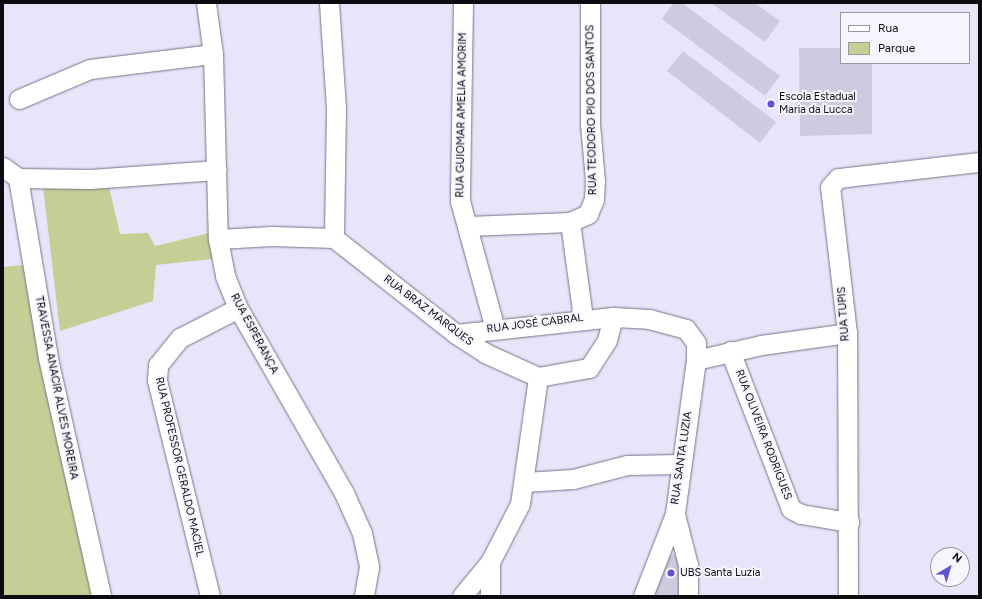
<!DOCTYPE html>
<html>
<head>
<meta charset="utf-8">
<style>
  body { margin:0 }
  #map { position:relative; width:982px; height:599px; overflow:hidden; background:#eae4fa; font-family:Figtree,sans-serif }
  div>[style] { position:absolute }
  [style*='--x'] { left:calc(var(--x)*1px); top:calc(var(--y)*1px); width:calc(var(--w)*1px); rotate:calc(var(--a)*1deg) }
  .green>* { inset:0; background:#c6ce96 }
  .building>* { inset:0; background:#d0cae0 }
  .roads { filter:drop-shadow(0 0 1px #787286) drop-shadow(0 0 1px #787286) }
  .street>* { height:19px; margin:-9.5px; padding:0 9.5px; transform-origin:9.5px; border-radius:9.5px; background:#fff }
  .dots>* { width:11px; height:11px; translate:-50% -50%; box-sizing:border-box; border:2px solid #f6f4fd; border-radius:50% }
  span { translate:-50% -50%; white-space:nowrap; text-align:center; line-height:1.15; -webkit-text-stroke:4px #f6f4fd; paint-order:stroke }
  .poi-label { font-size:11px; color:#0d0b12 }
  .left { translate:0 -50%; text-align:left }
  .street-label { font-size:11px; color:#0d0b12 }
  .frame { position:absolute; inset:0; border:4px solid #0d0b12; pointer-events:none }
  .legend { position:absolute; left:840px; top:12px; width:130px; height:52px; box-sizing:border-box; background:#f6f4fd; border:1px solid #99979f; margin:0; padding:5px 7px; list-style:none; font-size:12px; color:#0d0b12 }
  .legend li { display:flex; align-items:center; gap:8px; height:20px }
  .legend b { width:20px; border:1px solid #99979f }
  .north { position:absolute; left:930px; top:547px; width:40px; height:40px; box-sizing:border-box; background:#f6f4fd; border:1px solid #99979f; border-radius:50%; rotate:38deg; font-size:11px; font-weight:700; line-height:16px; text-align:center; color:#0d0b12 }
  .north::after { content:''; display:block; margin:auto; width:14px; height:18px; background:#5d55cd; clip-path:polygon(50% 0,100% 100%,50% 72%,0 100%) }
</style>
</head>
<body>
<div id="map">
  <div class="green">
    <div style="clip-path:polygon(42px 178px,107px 178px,120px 234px,148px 233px,155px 246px,218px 231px,222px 258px,156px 265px,153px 301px,60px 331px)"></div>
    <div style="clip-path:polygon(32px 264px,101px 596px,3px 596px,3px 267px)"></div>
  </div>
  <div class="building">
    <div style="clip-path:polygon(673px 3px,682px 3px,780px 76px,765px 96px,662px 19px)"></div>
    <div style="clip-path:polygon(711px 3px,755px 3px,780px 21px,765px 42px)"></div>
    <div style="clip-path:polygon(799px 48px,841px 48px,841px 63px,872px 63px,872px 134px,800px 136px)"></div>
    <div style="clip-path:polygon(683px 51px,776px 122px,760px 143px,667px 71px)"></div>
    <div style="clip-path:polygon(661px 553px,686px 557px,688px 596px,643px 596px)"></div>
  </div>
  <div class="roads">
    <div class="street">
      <div style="--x:206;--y:3;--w:51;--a:82.2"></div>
      <div style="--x:213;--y:54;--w:185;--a:88.5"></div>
      <div style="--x:218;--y:239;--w:38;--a:79"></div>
      <div style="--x:225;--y:276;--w:35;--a:68"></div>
      <div style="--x:238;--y:308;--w:213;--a:60.2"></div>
      <div style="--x:344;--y:493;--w:44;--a:65.8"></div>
      <div style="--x:362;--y:533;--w:35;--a:78"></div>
      <div style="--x:369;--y:567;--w:29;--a:100"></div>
      <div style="--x:329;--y:3;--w:105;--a:86.2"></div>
      <div style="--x:336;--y:108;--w:130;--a:90.9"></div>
      <div style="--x:463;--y:3;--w:198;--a:90.9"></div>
      <div style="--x:460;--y:201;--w:133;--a:74.7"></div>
      <div style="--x:19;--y:99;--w:77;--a:-22.9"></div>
      <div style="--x:90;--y:69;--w:124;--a:-7"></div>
      <div style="--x:3;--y:167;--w:19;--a:36"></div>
      <div style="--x:18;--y:178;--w:72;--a:0.8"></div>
      <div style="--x:90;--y:179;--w:127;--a:-4.1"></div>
      <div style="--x:18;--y:178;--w:182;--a:80.5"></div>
      <div style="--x:48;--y:358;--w:244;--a:77.4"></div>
      <div style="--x:570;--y:222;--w:97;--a:82.3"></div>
      <div style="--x:468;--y:226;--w:102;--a:-2.2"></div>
      <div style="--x:570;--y:222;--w:20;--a:-24"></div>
      <div style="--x:588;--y:214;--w:16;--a:-68"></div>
      <div style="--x:594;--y:199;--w:18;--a:-87"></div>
      <div style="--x:595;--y:181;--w:57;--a:-95"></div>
      <div style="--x:590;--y:124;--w:121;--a:-90"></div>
      <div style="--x:218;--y:239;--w:54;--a:-3.2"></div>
      <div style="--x:272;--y:236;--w:62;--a:1.8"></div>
      <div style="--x:334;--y:238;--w:155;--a:38.2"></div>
      <div style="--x:456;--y:334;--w:35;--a:33"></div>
      <div style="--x:485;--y:353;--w:58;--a:24.4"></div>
      <div style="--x:538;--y:377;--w:52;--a:-10"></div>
      <div style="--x:589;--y:368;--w:33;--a:-57"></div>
      <div style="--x:607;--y:340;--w:24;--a:-75"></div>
      <div style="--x:613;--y:317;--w:36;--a:3"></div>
      <div style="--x:649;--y:319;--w:38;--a:15"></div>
      <div style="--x:686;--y:329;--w:17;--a:54"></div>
      <div style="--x:696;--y:343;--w:17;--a:90"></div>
      <div style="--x:696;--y:360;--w:155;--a:97.8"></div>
      <div style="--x:675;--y:514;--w:53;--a:75.7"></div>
      <div style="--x:688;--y:565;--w:31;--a:90"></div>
      <div style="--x:456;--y:334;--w:158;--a:-6.2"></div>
      <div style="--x:730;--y:351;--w:169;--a:68.9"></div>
      <div style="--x:791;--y:509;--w:11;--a:27"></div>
      <div style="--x:801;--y:514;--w:49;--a:9.5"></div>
      <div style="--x:696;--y:360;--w:67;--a:-13"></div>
      <div style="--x:761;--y:345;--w:87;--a:-7.9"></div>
      <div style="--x:525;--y:482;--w:48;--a:-3.6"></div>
      <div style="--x:573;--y:479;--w:56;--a:-14.5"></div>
      <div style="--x:627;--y:465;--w:52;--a:-1.1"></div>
      <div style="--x:210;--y:596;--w:222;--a:-103.8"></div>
      <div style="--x:157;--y:380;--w:15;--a:-86"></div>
      <div style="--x:158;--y:365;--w:35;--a:-51"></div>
      <div style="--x:180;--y:338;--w:65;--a:-27.3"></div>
      <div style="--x:462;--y:596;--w:44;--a:-50.5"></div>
      <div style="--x:490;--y:562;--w:65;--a:-62.7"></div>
      <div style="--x:520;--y:504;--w:128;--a:-81.9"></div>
      <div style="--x:490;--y:596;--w:34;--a:-90"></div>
      <div style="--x:643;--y:596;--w:88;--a:-68.7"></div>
      <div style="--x:848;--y:596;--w:263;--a:-90.2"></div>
      <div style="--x:847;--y:333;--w:147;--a:-96.6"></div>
      <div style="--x:830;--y:187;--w:12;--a:-48"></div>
      <div style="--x:838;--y:178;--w:142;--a:-6.5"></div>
    </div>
  </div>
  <div class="dots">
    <div style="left:771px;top:104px;background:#5d55cd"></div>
    <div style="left:671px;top:573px;background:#5d55cd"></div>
  </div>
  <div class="poi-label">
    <span class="left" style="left:779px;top:104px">Escola Estadual<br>Maria da Lucca</span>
    <span class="left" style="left:680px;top:573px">UBS Santa Luzia</span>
  </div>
  <div class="street-label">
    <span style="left:592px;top:110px;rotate:-91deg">RUA TEODORO PIO DOS SANTOS</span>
    <span style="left:462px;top:115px;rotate:-89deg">RUA GUIOMAR AMELIA AMORIM</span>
    <span style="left:428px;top:311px;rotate:37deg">RUA BRAZ MARQUES</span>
    <span style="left:844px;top:314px;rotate:-94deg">RUA TUPIS</span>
    <span style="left:535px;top:324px;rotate:-7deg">RUA JOSÉ CABRAL</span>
    <span style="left:254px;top:334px;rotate:62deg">RUA ESPERANÇA</span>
    <span style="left:56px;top:388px;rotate:79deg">TRAVESSA ANACIR ALVES MOREIRA</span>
    <span style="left:763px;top:435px;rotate:69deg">RUA OLIVEIRA RODRIGUES</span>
    <span style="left:682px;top:458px;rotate:-82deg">RUA SANTA LUZIA</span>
    <span style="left:179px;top:467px;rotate:77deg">RUA PROFESSOR GERALDO MACIEL</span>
  </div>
  <div class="frame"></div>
  <ul class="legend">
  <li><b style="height:5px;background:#fff"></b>Rua</li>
  <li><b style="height:11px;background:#c6ce96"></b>Parque</li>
  </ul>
  <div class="north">N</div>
</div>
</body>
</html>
